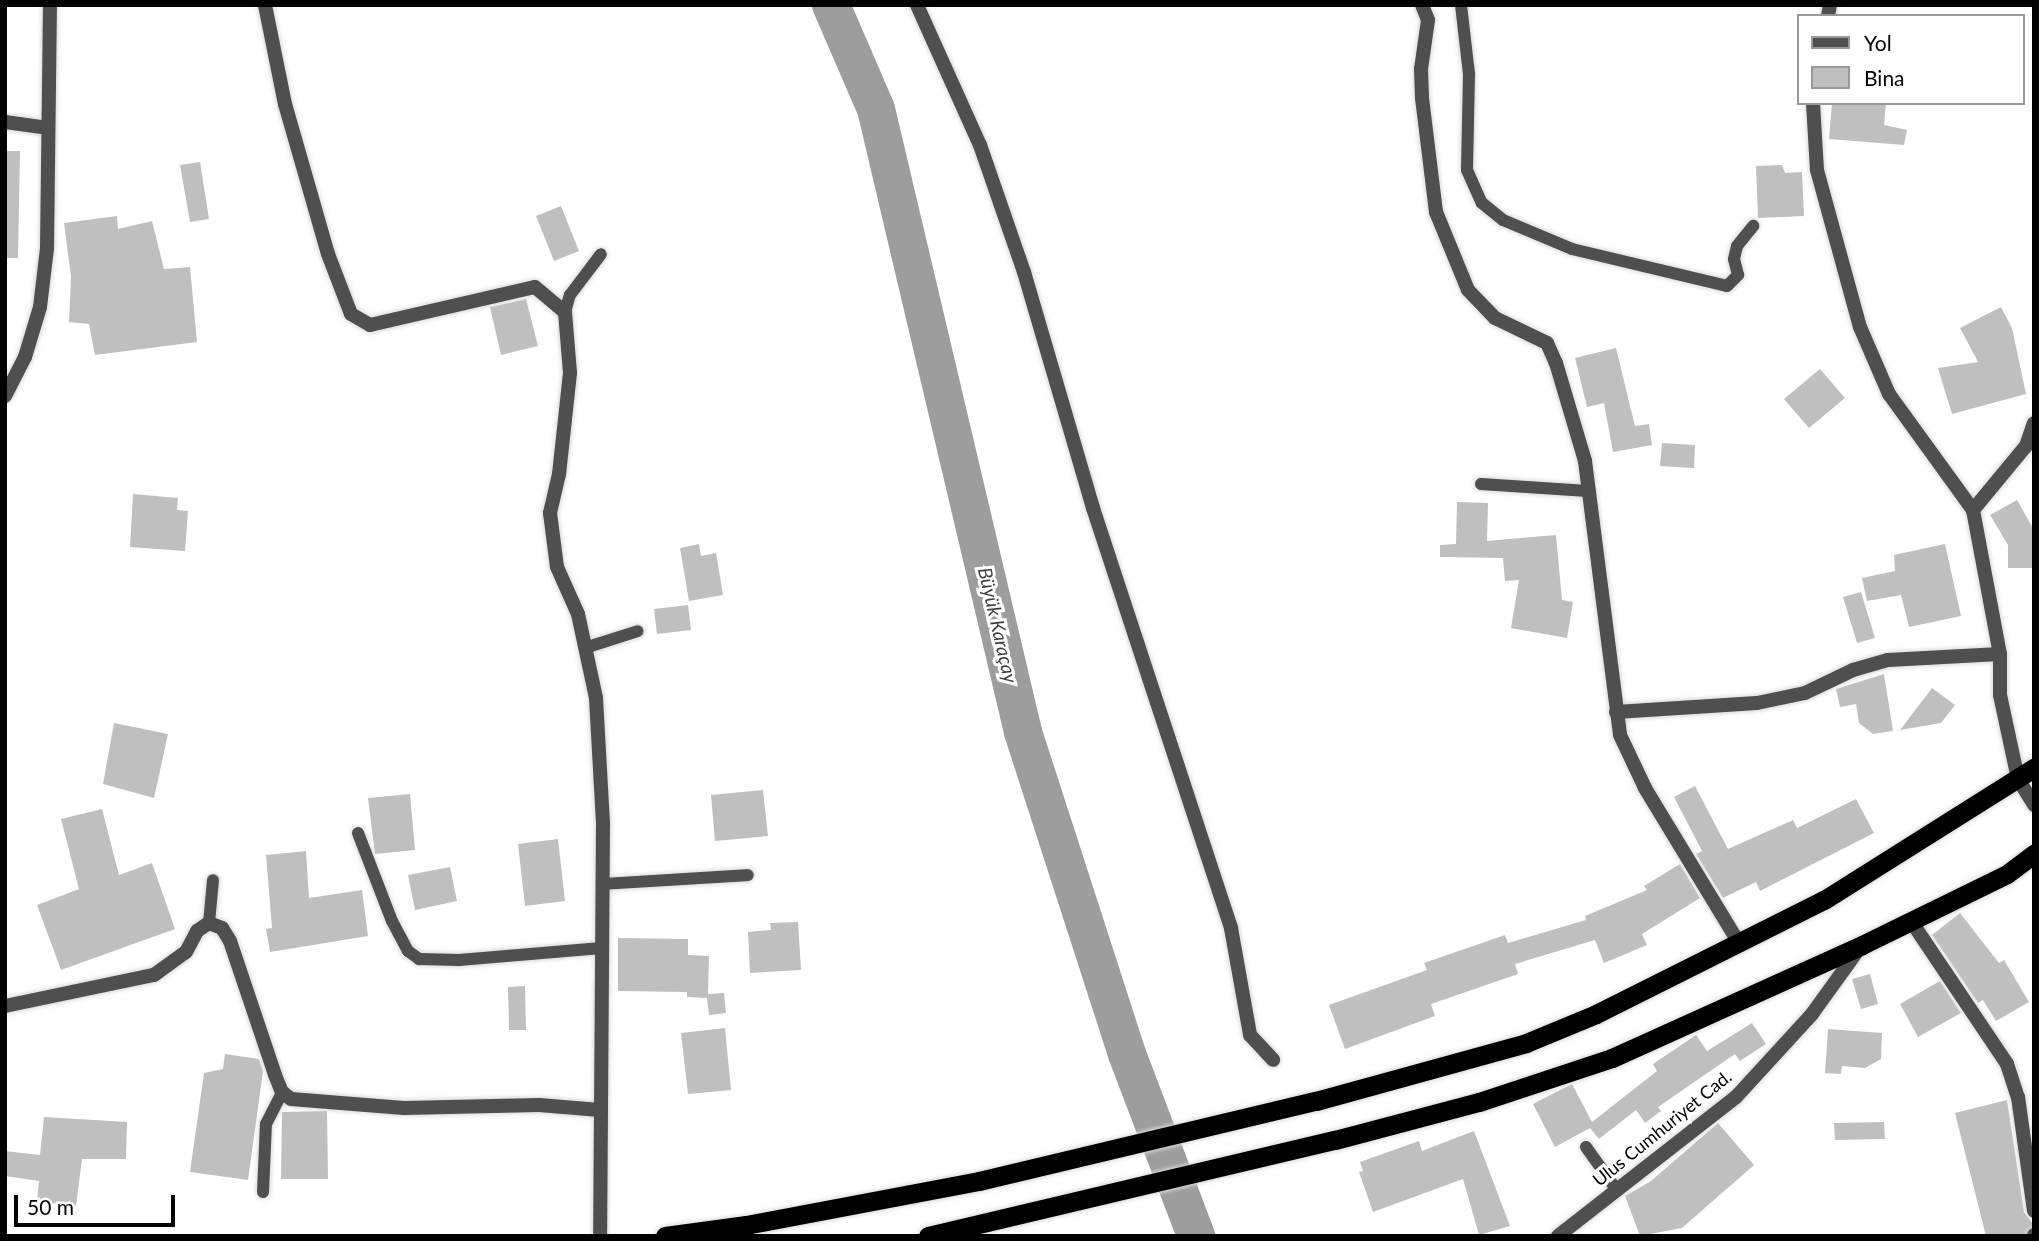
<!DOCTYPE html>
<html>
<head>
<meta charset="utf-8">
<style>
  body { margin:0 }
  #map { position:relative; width:2039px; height:1241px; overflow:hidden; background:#fff; font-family:Lato,sans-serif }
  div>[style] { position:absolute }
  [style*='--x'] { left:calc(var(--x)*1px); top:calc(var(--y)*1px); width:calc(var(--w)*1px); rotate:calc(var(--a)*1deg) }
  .river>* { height:38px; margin:-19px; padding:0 19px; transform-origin:19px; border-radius:19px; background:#9d9d9d }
  .building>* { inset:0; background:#bfbfbf }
  .roads { filter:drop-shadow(0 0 2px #dbdbdb) drop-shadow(0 0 2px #dbdbdb) }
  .service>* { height:12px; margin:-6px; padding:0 6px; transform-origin:6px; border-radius:6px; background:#4f4f4f }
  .minor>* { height:14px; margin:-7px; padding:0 7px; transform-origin:7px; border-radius:7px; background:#4f4f4f }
  .tertiary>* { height:14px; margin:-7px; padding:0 7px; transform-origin:7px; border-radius:7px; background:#4f4f4f }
  .trunk>* { height:19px; margin:-9.5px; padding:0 9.5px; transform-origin:9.5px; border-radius:9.5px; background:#000 }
  span { translate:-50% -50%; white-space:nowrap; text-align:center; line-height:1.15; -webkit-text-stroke:6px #fff; paint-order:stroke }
  .street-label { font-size:18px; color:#000 }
  .water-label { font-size:19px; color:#3e3e3e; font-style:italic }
  .frame { position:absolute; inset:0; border:7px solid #000; pointer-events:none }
  .legend { position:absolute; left:1797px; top:14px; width:228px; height:91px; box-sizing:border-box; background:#fff; border:2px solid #999; margin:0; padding:9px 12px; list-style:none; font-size:21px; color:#000 }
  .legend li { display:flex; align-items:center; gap:14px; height:35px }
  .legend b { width:35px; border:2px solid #999 }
  .scale { position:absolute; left:14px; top:1195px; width:161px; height:32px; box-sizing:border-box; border:4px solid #000; border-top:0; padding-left:9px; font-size:21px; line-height:24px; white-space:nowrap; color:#000; -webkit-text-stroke:5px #fff; paint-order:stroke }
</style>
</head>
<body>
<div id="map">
  <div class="river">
    <div style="--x:831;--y:5;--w:113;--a:66.6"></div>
    <div style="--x:876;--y:109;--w:640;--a:76.72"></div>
    <div style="--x:1023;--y:732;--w:338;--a:72.1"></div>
    <div style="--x:1127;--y:1054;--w:195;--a:69.2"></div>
  </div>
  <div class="building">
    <div style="clip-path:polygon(1832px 103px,1886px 103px,1884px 125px,1907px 130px,1904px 145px,1829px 139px)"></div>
    <div style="clip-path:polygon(5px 151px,20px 151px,18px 258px,5px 258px)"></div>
    <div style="clip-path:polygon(200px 162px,209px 219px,190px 222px,180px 165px)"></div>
    <div style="clip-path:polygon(1782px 165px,1785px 173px,1802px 172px,1804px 216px,1758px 218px,1756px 166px)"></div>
    <div style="clip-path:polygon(561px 206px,579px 251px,554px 261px,536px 216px)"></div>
    <div style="clip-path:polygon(117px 216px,118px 229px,152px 221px,164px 269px,190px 267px,197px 342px,95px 355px,89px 324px,69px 322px,71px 277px,64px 223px)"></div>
    <div style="clip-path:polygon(526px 299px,538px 346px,501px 355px,490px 307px)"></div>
    <div style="clip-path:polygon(2001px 307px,2012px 328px,2026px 394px,1952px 414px,1938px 368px,1978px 362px,1960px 328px)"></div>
    <div style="clip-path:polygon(1616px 348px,1635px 426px,1649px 424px,1652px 445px,1613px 452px,1604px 403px,1587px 407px,1575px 358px)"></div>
    <div style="clip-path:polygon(1820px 369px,1845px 398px,1809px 428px,1784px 399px)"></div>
    <div style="clip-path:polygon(1662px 443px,1695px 445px,1694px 468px,1660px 466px)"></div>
    <div style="clip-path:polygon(133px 494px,178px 498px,177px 510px,188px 511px,185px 551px,130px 547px)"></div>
    <div style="clip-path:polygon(2017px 500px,2034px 530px,2034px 568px,2008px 568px,2008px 545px,1990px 515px)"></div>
    <div style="clip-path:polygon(1457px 502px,1488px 503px,1487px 541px,1556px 535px,1562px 600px,1573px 602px,1567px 638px,1511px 628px,1519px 580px,1505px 581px,1503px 558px,1440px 557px,1440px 545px,1456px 544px)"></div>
    <div style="clip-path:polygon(699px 544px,701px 556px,716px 553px,723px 595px,689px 601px,680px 548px)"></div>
    <div style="clip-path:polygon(1945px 544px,1961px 616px,1909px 627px,1901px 595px,1867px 601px,1862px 578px,1895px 571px,1894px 555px)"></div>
    <div style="clip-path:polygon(1861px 592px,1875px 638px,1857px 643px,1843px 597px)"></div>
    <div style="clip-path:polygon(688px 605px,691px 630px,657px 634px,654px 609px)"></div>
    <div style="clip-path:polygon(1884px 674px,1893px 731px,1873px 734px,1859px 723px,1856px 704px,1840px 707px,1836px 689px)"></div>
    <div style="clip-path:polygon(1932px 688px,1955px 705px,1941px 723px,1900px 730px)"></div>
    <div style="clip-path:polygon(114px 723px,168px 734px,154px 798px,103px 784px)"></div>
    <div style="clip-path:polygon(1695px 786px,1728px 849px,1793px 820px,1797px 828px,1856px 799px,1874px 833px,1760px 891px,1756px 882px,1723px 898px,1696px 854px,1702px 851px,1674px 797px)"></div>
    <div style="clip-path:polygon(763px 790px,768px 836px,715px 841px,711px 795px)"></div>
    <div style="clip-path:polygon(410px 794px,415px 850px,375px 854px,368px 798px)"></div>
    <div style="clip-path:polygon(102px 809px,119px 875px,152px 863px,175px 929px,61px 970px,37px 905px,79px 889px,61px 819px)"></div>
    <div style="clip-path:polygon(558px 839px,565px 901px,525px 906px,518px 844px)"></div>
    <div style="clip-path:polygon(306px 851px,309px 898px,362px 890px,368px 936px,270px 952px,266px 929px,272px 928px,266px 855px)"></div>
    <div style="clip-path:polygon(1680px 864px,1700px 898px,1642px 934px,1647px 945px,1604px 963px,1595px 940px,1515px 964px,1518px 974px,1431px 1004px,1435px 1016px,1345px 1049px,1329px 1005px,1427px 970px,1424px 963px,1505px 935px,1508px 943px,1586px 920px,1585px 916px,1647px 890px,1644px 886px)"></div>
    <div style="clip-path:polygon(450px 867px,457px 901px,415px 910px,408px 875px)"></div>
    <div style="clip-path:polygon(1960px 913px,1999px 963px,2004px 960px,2029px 1002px,1996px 1021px,1983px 1000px,1978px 1003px,1932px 935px)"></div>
    <div style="clip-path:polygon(798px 922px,801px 970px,750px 973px,748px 932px,771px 930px,770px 923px)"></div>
    <div style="clip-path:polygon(618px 938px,688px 939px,688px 955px,709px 956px,708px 994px,724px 993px,726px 1013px,709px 1015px,707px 998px,687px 997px,687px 992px,618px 991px)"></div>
    <div style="clip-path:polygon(1870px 974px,1878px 1004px,1861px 1009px,1852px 979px)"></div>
    <div style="clip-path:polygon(1940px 981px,1961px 1013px,1918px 1037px,1900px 1004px)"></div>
    <div style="clip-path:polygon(525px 986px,526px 1030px,509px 1030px,508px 987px)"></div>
    <div style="clip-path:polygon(1752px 1023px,1766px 1044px,1740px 1061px,1735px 1054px,1658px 1107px,1661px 1111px,1645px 1123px,1636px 1110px,1599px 1139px,1590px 1128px,1555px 1147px,1533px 1104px,1572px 1084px,1592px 1122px,1657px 1071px,1653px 1064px,1696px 1035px,1707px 1051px)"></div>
    <div style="clip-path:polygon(725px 1028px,731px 1090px,688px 1094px,681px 1033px)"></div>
    <div style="clip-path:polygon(1828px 1029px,1882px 1033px,1881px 1059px,1865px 1068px,1842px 1066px,1841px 1074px,1825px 1073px)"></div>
    <div style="clip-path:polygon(225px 1054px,259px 1059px,263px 1071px,248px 1180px,190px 1172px,204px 1073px,223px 1069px)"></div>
    <div style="clip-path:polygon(2007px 1100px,2024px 1212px,2034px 1225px,2024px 1236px,1986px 1236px,1955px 1113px)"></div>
    <div style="clip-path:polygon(327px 1111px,328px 1179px,281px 1179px,282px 1112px)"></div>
    <div style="clip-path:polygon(44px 1117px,127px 1122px,126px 1159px,82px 1159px,76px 1206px,37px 1201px,39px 1181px,5px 1176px,5px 1151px,40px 1155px)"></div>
    <div style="clip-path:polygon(1884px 1122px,1885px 1139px,1835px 1140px,1834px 1123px)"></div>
    <div style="clip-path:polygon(1718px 1123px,1754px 1165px,1682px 1228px,1640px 1236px,1625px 1196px,1651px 1181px)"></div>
    <div style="clip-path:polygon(1474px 1131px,1510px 1226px,1479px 1235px,1463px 1179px,1373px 1212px,1359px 1172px,1363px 1171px,1360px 1162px,1419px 1141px,1422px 1151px)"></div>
  </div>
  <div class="roads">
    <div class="service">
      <div style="--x:1461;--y:5;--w:69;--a:83.4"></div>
      <div style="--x:1469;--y:74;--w:96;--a:91.2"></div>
      <div style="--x:1467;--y:170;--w:36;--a:66"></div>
      <div style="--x:1482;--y:203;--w:27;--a:39"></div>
      <div style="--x:1503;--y:220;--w:75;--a:22.8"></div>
      <div style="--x:1572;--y:249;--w:159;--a:13.4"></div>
      <div style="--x:1727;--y:286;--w:16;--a:-45"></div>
      <div style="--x:1738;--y:275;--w:16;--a:-104"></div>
      <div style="--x:1734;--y:259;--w:13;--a:-77"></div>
      <div style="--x:1737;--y:246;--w:26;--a:-51"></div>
      <div style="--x:565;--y:312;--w:18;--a:-74"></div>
      <div style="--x:570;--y:295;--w:51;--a:-52.9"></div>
      <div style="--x:1481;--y:484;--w:107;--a:3.7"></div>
      <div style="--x:588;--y:647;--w:52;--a:-17.7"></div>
      <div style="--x:358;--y:833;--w:94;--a:68.9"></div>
      <div style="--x:392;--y:921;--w:34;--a:62"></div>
      <div style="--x:408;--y:951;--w:14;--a:36"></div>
      <div style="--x:419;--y:959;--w:40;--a:1.4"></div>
      <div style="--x:459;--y:960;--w:143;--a:-4.8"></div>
      <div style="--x:602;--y:884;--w:146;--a:-3.5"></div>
      <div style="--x:209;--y:923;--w:43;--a:-84.7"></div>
      <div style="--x:1586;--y:1147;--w:52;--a:54.5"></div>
      <div style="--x:263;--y:1192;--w:68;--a:-87.5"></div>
      <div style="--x:266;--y:1124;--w:36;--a:-63"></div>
    </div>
    <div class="minor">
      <div style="--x:265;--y:5;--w:101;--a:78.6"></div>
      <div style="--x:285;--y:104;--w:156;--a:74"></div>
      <div style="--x:328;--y:254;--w:64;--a:69"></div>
      <div style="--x:351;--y:314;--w:22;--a:30"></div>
      <div style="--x:370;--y:325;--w:169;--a:-13"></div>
      <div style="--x:535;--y:287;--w:39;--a:40"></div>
      <div style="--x:565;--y:312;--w:61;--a:85.3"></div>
      <div style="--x:570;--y:373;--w:102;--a:96.2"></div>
      <div style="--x:559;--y:474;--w:40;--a:103"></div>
      <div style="--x:550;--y:513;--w:54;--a:82.6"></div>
      <div style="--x:557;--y:567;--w:51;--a:65.9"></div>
      <div style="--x:578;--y:614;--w:86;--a:77.9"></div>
      <div style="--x:596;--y:698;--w:126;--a:86.8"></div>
      <div style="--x:603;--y:824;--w:412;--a:90.4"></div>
      <div style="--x:917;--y:5;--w:154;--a:65.8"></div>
      <div style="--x:980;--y:145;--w:134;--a:70.9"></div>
      <div style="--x:1024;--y:272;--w:246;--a:73.7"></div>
      <div style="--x:1093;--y:508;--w:442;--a:71.8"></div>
      <div style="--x:1231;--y:928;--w:109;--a:79.9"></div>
      <div style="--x:1250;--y:1035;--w:34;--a:47"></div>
      <div style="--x:1422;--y:5;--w:16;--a:68"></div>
      <div style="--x:1428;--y:20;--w:49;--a:98.1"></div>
      <div style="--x:1421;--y:69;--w:29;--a:88"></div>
      <div style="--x:1422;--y:98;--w:115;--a:83"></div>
      <div style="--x:1436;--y:212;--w:84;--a:67.7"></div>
      <div style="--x:1468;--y:290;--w:39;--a:46"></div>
      <div style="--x:1495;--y:318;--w:58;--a:25.7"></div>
      <div style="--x:1547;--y:343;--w:22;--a:66"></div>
      <div style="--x:1556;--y:363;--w:102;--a:73.5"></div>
      <div style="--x:1585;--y:461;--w:276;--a:82.7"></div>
      <div style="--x:1620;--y:735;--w:59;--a:64.7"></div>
      <div style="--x:1645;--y:788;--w:178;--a:58.8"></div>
      <div style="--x:5;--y:122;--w:43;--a:7.9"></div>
      <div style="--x:1616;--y:712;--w:141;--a:-3.7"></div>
      <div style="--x:1757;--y:703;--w:49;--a:-11.8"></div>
      <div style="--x:1805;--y:693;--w:53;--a:-25.6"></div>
      <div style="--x:1853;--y:670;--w:36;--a:-16"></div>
      <div style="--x:1888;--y:660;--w:112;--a:-3.1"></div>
      <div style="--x:1911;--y:921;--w:172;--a:56.1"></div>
      <div style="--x:2007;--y:1064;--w:35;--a:72"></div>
      <div style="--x:2018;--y:1097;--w:115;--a:82"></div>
      <div style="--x:5;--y:1006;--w:152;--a:-11.8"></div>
      <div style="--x:154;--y:975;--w:39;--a:-36"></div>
      <div style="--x:186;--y:952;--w:24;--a:-62"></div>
      <div style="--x:197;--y:931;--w:14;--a:-34"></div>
      <div style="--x:209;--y:923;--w:14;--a:21"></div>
      <div style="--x:222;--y:928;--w:15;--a:58"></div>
      <div style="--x:230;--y:941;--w:141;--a:71.4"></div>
      <div style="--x:275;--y:1075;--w:18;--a:68"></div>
      <div style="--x:282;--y:1092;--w:11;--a:38"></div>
      <div style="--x:291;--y:1099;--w:113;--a:4.6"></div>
      <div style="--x:404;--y:1108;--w:135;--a:-1.3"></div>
      <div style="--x:539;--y:1105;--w:61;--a:4.7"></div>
      <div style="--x:1558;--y:1236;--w:226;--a:-38"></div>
      <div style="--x:1736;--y:1097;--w:113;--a:-47.5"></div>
      <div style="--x:1812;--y:1014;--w:84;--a:-54.2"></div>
      <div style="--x:2034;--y:1236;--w:1;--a:-90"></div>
    </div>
    <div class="tertiary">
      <div style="--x:1828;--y:16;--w:11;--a:-80"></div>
      <div style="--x:1813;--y:103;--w:67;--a:86.6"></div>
      <div style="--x:1817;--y:170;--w:163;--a:74.7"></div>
      <div style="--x:1860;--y:327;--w:73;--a:66.6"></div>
      <div style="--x:1889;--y:394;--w:143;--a:54.1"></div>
      <div style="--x:1973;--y:510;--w:147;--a:79.4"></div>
      <div style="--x:2000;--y:654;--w:41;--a:90"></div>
      <div style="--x:2000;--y:695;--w:86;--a:77.9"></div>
      <div style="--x:2018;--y:779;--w:31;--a:58"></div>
      <div style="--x:5;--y:396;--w:44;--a:-62.9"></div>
      <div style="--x:25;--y:357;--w:52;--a:-73.3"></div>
      <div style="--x:40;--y:307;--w:59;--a:-83.2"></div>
      <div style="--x:47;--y:248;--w:243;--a:-89.3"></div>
      <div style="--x:1973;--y:510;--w:83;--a:-50.4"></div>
      <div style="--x:2026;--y:446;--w:24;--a:-71"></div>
    </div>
    <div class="trunk">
      <div style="--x:665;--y:1236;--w:82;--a:-7.7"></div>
      <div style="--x:746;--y:1225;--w:237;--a:-10.7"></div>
      <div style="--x:979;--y:1181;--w:346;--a:-13.4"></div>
      <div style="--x:1316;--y:1101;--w:218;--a:-15.4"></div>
      <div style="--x:1526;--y:1043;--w:76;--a:-22.5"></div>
      <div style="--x:1596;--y:1014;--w:255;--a:-26.6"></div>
      <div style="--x:1824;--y:900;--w:248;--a:-32.2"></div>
      <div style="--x:928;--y:1236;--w:418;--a:-13.3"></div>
      <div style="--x:1335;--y:1140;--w:149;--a:-14.8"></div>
      <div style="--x:1479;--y:1102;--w:140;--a:-18.3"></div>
      <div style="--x:1612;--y:1058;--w:274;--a:-24.3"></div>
      <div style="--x:1862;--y:945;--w:161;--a:-26.1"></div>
      <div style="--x:2007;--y:874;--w:34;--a:-37"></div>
    </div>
  </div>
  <div class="street-label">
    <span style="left:1662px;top:1128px;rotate:-39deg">Ulus Cumhuriyet Cad.</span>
  </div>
  <div class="water-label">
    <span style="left:998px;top:625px;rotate:77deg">Büyük Karaçay</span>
  </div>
  <div class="frame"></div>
  <ul class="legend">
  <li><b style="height:9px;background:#4f4f4f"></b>Yol</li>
  <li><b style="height:19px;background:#bfbfbf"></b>Bina</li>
  </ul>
  <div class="scale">50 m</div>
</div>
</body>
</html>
